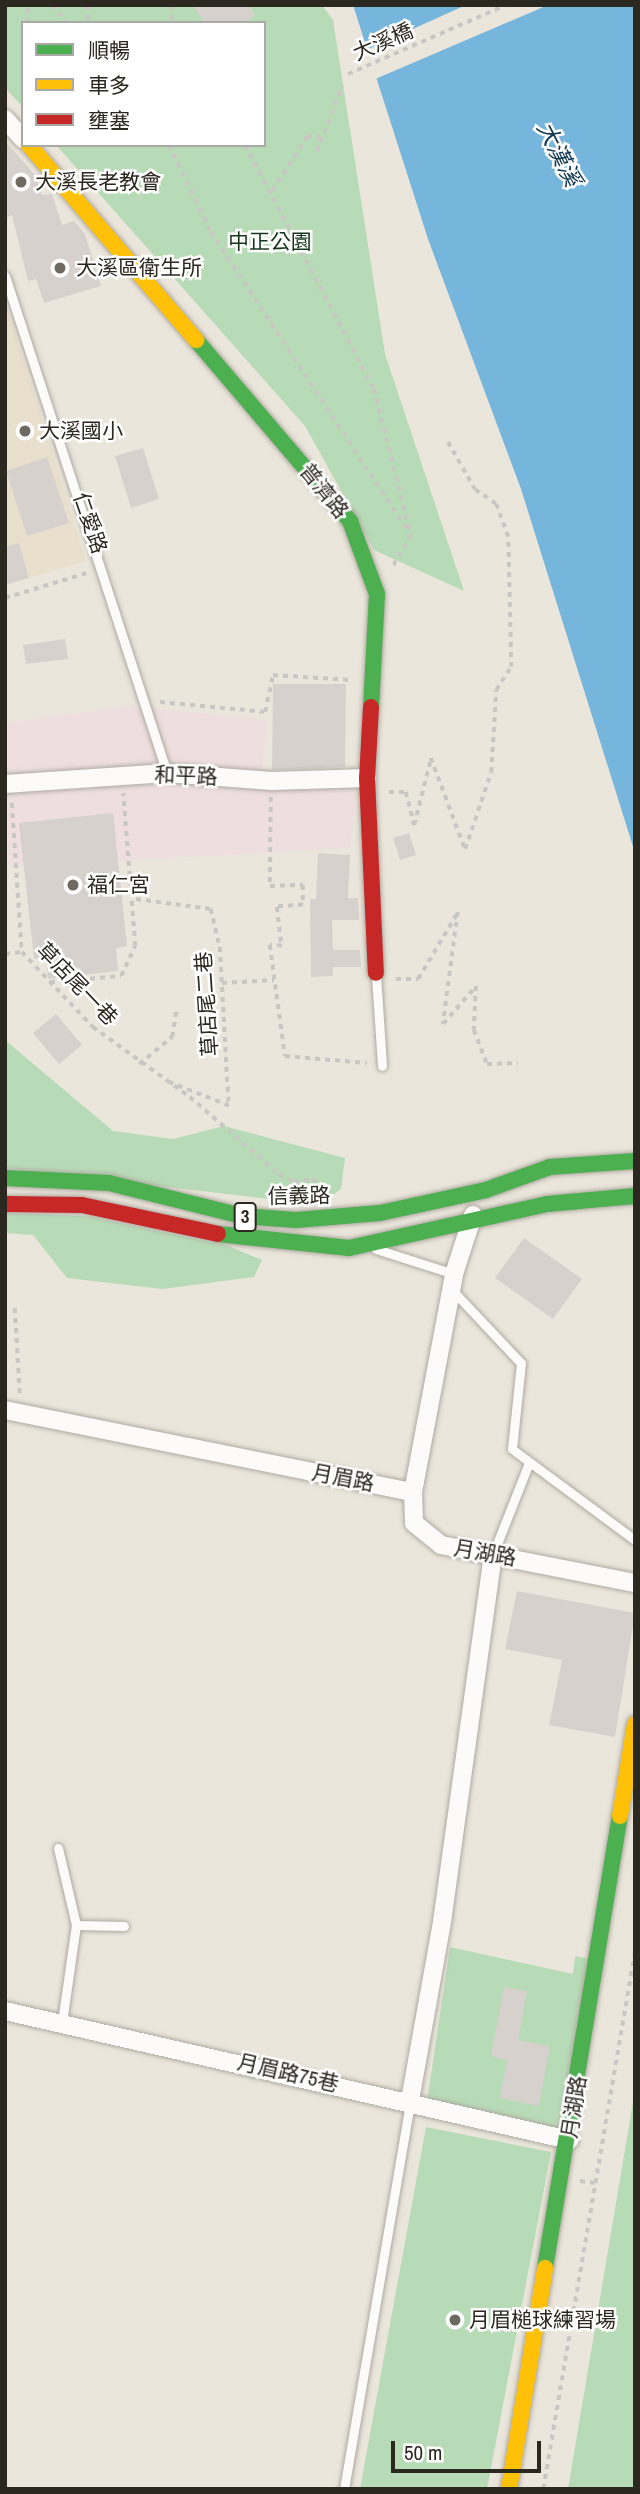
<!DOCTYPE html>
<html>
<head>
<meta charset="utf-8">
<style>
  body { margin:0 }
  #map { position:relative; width:640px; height:2494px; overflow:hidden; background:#ebe6db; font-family:"Archivo Narrow","Noto Sans TC",sans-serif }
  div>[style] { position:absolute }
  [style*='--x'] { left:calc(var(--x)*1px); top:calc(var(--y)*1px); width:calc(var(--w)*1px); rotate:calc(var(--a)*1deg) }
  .commercial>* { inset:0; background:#eededf }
  .built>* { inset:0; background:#e8dfcc }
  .green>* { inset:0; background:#b8dbb7 }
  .water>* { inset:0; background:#76b6dc }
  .pier>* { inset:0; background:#ebe6db }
  .building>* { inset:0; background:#d7d1ce }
  .path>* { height:3.5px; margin-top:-1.75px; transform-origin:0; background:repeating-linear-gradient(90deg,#c8c7c3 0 5px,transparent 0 10px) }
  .roads { filter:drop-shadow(0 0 2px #aeaaa2) drop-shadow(0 0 2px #aeaaa2) }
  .lane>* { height:9px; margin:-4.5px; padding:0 4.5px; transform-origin:4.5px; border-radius:4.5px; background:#fcfbfa }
  .street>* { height:18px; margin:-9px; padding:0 9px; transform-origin:9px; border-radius:9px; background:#fcfbfa }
  .fast>* { height:16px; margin:-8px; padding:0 8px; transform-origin:8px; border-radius:8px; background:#4caf50 }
  .slow>* { height:16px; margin:-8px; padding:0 8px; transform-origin:8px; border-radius:8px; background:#ffc107 }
  .jam>* { height:16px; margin:-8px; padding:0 8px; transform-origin:8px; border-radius:8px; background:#c62828 }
  .dots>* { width:19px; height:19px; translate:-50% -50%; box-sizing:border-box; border:4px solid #fff; border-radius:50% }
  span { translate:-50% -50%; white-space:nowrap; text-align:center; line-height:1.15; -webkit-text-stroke:5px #fff; paint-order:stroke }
  .shield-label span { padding:2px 5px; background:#fff; border:2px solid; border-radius:5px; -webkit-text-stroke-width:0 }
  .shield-label { font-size:19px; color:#2b2820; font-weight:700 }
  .street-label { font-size:21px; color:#2b2820 }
  .poi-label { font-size:21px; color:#2b2820 }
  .left { translate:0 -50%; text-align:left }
  .park-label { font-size:21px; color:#15361c }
  .water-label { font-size:23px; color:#103850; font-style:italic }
  .frame { position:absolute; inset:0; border:7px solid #2b2820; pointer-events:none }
  .legend { position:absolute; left:21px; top:21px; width:245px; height:126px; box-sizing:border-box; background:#fff; border:2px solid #aaa9a6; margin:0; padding:9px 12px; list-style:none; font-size:21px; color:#2b2820 }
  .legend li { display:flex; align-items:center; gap:14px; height:35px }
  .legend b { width:35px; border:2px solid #aaa9a6 }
  .scale { position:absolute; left:391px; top:2441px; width:150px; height:32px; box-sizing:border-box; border:4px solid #2b2820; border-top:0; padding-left:9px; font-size:21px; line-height:24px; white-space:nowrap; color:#2b2820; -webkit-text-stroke:5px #fff; paint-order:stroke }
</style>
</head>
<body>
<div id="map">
  <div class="commercial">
    <div style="clip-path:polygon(129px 706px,267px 720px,260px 788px,356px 789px,350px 848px,5px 867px,5px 723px)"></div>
  </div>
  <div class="built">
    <div style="clip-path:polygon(5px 301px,86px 561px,5px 585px)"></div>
  </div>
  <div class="green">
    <div style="clip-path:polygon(5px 5px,322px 5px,333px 20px,385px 354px,464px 591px,374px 550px,305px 426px,56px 145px,264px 145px,264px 23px,23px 23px,23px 107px,5px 88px)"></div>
    <div style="clip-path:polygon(5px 1040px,113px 1131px,173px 1139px,224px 1126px,345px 1158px,341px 1189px,319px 1205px,5px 1168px)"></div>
    <div style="clip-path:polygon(5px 1213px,86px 1216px,226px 1245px,262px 1260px,254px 1277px,162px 1289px,67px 1278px,33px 1235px,5px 1233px)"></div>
    <div style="clip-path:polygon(450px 1947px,573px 1974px,575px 1956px,595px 1960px,567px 2137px,426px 2108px)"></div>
    <div style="clip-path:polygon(635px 2090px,635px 2489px,568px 2489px)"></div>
    <div style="clip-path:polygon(426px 2127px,551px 2152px,487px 2489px,360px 2489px)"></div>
  </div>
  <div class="water">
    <div style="clip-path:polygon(353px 5px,635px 5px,635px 853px,521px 489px,428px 239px)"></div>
  </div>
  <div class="pier">
    <div style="clip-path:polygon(466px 5px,548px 5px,373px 80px,364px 51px)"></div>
  </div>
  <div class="building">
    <div style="clip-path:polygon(193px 5px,248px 5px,255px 15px,244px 23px,205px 23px)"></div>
    <div style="clip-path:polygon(5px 141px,35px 175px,42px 195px,52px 194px,62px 225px,74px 221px,85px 234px,101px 286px,44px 303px,36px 279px,28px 281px,12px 215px,5px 218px)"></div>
    <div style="clip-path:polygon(143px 448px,159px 499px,131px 508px,115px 456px)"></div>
    <div style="clip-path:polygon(47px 457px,69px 523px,27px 536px,6px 471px)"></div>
    <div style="clip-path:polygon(19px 543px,29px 578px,5px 585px,5px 547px)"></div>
    <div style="clip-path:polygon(65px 639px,68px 659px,26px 664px,23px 645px)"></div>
    <div style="clip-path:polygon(273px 684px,346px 684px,345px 767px,272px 770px)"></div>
    <div style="clip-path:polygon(113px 813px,127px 946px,116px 948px,118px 971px,48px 979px,46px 958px,34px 959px,19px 823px)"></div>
    <div style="clip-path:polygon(409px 833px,416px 855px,400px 860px,393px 838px)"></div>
    <div style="clip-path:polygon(318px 853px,350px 855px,348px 898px,358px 898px,359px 920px,332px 920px,333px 950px,360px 950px,361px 967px,333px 967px,333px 976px,311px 977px,310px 899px,316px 899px)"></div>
    <div style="clip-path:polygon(56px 1014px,82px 1045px,59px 1064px,33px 1033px)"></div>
    <div style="clip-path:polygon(524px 1238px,582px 1279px,553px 1319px,495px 1278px)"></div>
    <div style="clip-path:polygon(517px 1591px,635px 1613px,615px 1737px,549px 1725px,562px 1660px,505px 1649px)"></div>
    <div style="clip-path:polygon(504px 1987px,527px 1991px,518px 2040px,550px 2046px,539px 2106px,500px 2098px,507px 2060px,491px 2056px)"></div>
  </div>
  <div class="path">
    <div style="--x:52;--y:5;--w:23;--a:50"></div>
    <div style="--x:87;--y:5;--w:18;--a:84"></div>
    <div style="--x:171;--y:5;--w:18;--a:87"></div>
    <div style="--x:27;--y:23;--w:18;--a:-87"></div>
    <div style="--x:348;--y:74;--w:172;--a:-23.6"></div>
    <div style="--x:169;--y:145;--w:97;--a:64.2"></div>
    <div style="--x:211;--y:232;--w:358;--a:56.6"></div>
    <div style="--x:245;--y:145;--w:276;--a:62.1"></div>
    <div style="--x:374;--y:389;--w:151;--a:75.8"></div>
    <div style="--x:411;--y:535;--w:40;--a:119.7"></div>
    <div style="--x:272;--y:191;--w:65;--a:-57.5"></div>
    <div style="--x:307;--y:136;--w:13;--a:0"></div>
    <div style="--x:320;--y:136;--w:16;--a:101"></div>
    <div style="--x:317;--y:152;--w:71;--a:-69.3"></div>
    <div style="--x:5;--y:598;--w:86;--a:-17"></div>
    <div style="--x:160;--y:702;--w:105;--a:5.4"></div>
    <div style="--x:265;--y:712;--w:38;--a:-78"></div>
    <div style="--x:273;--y:675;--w:79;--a:3.6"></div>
    <div style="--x:389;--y:792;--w:17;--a:0"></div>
    <div style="--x:406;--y:792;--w:34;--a:76"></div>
    <div style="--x:414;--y:825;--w:69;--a:-75.8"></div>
    <div style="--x:431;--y:758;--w:97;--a:69.5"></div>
    <div style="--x:465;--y:849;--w:81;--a:-71.3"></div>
    <div style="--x:491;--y:772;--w:82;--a:-86.5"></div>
    <div style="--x:496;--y:690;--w:27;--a:-57"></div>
    <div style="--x:511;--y:667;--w:130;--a:-91.3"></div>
    <div style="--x:508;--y:537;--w:35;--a:-110"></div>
    <div style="--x:496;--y:504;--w:25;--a:-146"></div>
    <div style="--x:475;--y:490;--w:56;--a:-119.7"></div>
    <div style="--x:271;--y:797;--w:89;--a:90.6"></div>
    <div style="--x:270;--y:886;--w:33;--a:-2"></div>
    <div style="--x:303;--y:885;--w:20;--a:90"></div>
    <div style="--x:303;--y:905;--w:26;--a:176"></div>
    <div style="--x:277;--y:907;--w:39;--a:83"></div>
    <div style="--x:282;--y:946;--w:12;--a:-175"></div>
    <div style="--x:270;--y:945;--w:112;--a:82.3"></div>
    <div style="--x:285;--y:1056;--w:82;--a:4.9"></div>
    <div style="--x:12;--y:803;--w:149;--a:86.2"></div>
    <div style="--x:22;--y:952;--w:103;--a:46.6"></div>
    <div style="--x:93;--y:1027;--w:120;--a:35.8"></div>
    <div style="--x:190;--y:1097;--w:118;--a:40.9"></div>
    <div style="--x:279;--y:1174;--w:17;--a:28"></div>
    <div style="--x:294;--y:1182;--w:19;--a:-9"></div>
    <div style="--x:313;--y:1179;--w:22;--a:47"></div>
    <div style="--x:136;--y:899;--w:76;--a:7.6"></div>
    <div style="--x:211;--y:909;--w:39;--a:77"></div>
    <div style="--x:220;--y:947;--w:159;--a:86.8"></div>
    <div style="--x:229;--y:1106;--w:66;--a:-158.5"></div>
    <div style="--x:5;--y:954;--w:17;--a:-7"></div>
    <div style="--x:396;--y:979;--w:22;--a:0"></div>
    <div style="--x:418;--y:979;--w:78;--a:-59.2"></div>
    <div style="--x:458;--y:912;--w:113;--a:97.6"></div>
    <div style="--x:443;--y:1024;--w:50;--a:-49"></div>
    <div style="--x:476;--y:986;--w:44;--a:92.6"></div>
    <div style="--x:474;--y:1030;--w:36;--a:69"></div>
    <div style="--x:487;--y:1064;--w:31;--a:-2"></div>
    <div style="--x:50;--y:982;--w:71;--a:-4.8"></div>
    <div style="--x:121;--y:976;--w:33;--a:-65"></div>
    <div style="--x:135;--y:946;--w:153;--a:-94.5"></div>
    <div style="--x:222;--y:983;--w:52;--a:-3.3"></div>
    <div style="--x:139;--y:1064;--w:43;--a:-39.3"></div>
    <div style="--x:172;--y:1037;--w:26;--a:-81"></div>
    <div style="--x:15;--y:1308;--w:88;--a:86.7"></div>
    <div style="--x:580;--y:2181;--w:15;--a:8"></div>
    <div style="--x:543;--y:2489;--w:547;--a:-80.31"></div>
  </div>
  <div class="roads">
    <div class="lane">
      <div style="--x:5;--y:276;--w:523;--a:71.95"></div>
      <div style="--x:376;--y:975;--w:91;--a:86.2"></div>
      <div style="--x:376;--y:1249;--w:82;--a:17.8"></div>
      <div style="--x:454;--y:1292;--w:98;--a:46.7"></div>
      <div style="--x:521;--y:1363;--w:86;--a:96"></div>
      <div style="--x:512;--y:1449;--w:153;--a:36.5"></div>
      <div style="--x:493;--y:1554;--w:96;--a:-68.5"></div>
      <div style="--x:58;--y:1848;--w:79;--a:76.8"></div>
      <div style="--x:76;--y:1925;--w:98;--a:98.2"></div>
      <div style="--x:76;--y:1925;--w:48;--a:1.2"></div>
      <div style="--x:344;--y:2489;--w:393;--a:-80.3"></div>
    </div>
    <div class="street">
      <div style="--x:5;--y:119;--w:27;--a:48"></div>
      <div style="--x:5;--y:784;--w:162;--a:-3.9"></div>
      <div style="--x:167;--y:773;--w:105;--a:4.4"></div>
      <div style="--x:272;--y:781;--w:95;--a:-1.8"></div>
      <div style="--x:5;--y:1410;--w:416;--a:11.4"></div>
      <div style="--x:413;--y:1492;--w:222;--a:-79.3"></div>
      <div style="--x:454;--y:1274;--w:62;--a:-72.1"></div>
      <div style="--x:413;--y:1492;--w:31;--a:88"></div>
      <div style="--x:414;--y:1523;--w:35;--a:39"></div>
      <div style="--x:441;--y:1545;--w:198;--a:11.1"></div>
      <div style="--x:5;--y:2011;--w:579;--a:12.88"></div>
      <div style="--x:410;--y:2100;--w:181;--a:-79.8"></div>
      <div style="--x:442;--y:1922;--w:372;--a:-82.1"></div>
    </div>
    <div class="fast">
      <div style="--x:196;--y:340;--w:238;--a:49.6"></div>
      <div style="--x:350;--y:521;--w:78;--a:69.7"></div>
      <div style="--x:377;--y:594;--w:113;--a:93"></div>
      <div style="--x:5;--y:1178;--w:104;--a:2.8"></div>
      <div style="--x:109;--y:1183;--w:137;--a:13.9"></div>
      <div style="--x:242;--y:1216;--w:54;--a:4.2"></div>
      <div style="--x:296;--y:1220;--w:84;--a:-4.8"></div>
      <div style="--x:380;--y:1213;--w:108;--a:-12.2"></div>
      <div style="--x:486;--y:1190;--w:68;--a:-19.8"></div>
      <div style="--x:550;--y:1167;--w:85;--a:-4"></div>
      <div style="--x:218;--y:1234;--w:132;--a:6.1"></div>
      <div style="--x:349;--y:1248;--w:203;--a:-12.5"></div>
      <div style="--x:547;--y:1204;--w:88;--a:-5.2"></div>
      <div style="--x:545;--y:2268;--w:458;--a:-80.6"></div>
    </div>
    <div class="slow">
      <div style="--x:29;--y:145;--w:257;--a:49.4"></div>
      <div style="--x:620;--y:1816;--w:93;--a:-80.7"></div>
      <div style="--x:509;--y:2489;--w:224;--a:-80.7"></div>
    </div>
    <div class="jam">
      <div style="--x:371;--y:707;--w:71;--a:93.2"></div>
      <div style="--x:367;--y:778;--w:195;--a:87.4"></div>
      <div style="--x:5;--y:1204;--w:77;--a:0.7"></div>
      <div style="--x:82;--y:1205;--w:139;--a:12"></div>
    </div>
  </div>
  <div class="dots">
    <div style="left:21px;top:182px;background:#6e6a61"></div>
    <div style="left:60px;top:268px;background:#6e6a61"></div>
    <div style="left:25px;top:431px;background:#6e6a61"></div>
    <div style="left:73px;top:885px;background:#6e6a61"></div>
    <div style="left:455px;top:2320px;background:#6e6a61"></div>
  </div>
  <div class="shield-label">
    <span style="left:245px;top:1217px">3</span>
  </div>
  <div class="street-label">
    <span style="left:383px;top:42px;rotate:-23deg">大溪橋</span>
    <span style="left:324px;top:491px;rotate:51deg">普濟路</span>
    <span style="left:90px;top:523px;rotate:71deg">仁愛路</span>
    <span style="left:186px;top:776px;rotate:2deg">和平路</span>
    <span style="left:77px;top:984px;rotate:46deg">草店尾一巷</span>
    <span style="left:207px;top:1004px;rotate:-94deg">草店尾二巷</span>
    <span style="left:299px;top:1196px;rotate:-1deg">信義路</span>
    <span style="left:343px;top:1478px;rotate:11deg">月眉路</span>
    <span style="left:485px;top:1553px;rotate:10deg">月湖路</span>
    <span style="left:288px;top:2073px;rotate:13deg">月眉路75巷</span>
    <span style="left:574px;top:2107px;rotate:-81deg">月湖路</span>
  </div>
  <div class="poi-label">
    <span class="left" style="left:35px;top:182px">大溪長老教會</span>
    <span class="left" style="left:76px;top:268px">大溪區衛生所</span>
    <span class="left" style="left:39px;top:431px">大溪國小</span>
    <span class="left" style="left:87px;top:885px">福仁宮</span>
    <span class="left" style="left:469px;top:2320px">月眉槌球練習場</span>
  </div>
  <div class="park-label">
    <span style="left:270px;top:242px">中正公園</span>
  </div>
  <div class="water-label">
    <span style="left:559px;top:154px;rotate:63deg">大漢溪</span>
  </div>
  <div class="frame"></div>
  <ul class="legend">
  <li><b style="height:9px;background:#4caf50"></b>順暢</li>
  <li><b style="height:9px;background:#ffc107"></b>車多</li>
  <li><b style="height:9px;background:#c62828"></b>壅塞</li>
  </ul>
  <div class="scale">50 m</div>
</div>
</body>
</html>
